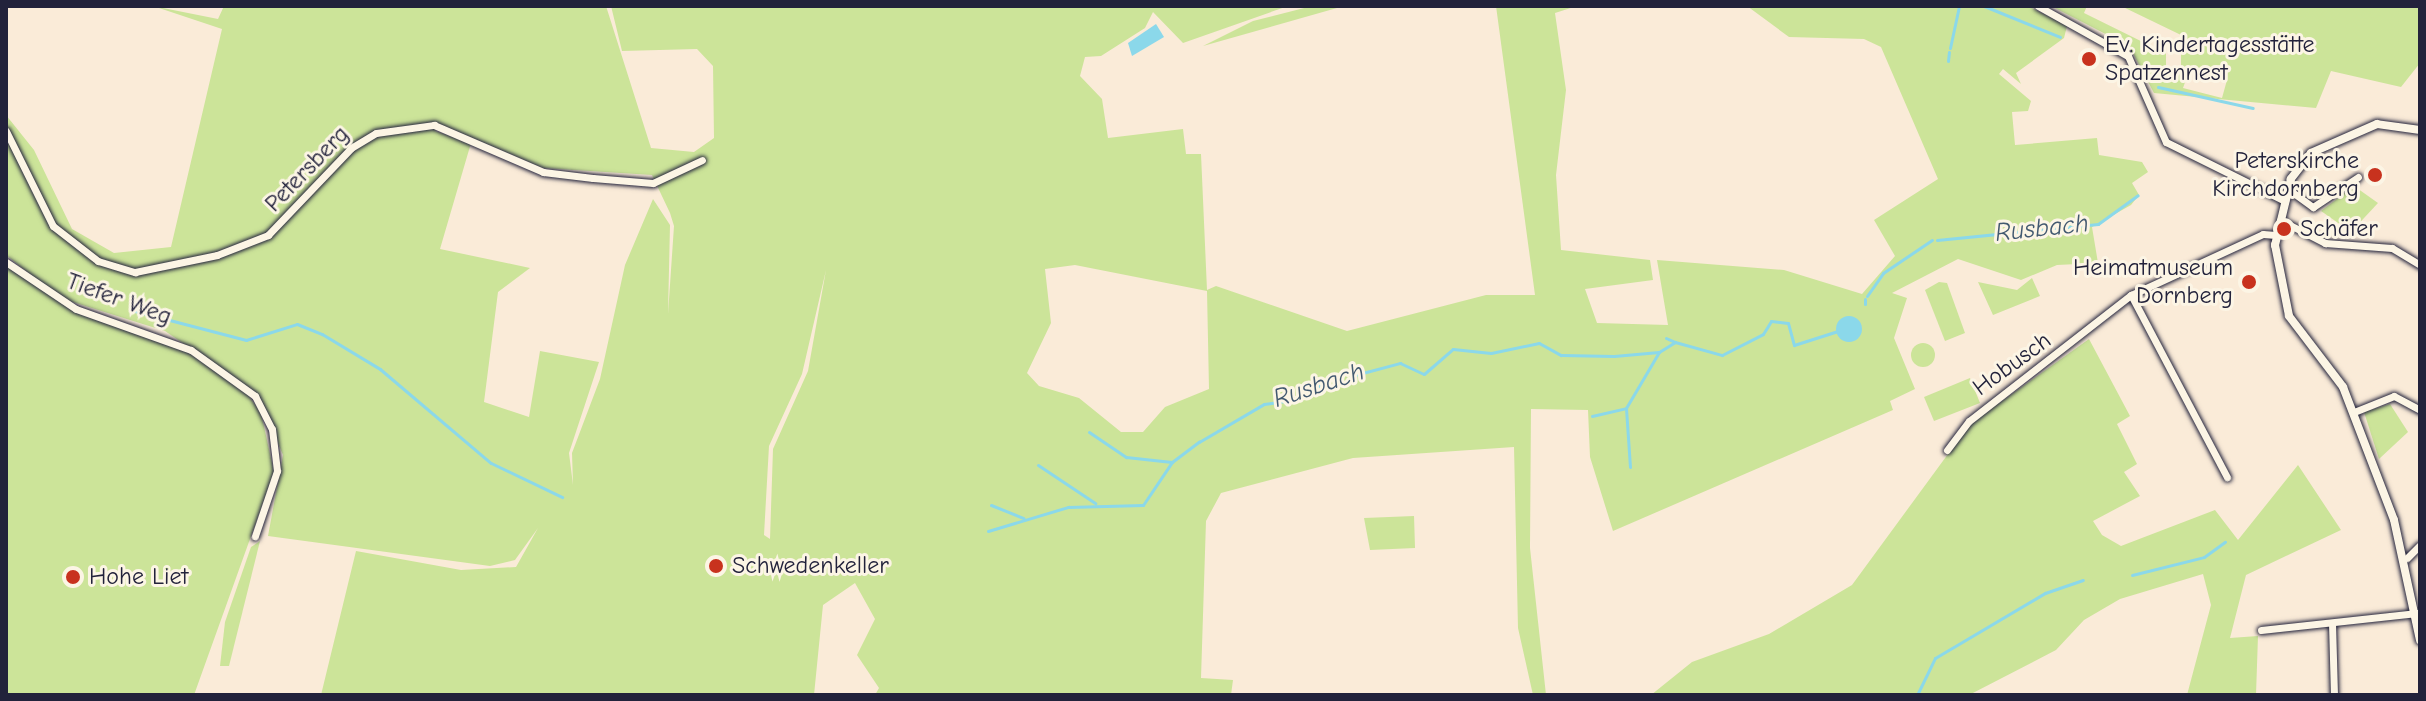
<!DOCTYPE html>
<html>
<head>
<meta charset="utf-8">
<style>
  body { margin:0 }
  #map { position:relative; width:2426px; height:701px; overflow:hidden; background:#faebd8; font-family:"Comic Neue",sans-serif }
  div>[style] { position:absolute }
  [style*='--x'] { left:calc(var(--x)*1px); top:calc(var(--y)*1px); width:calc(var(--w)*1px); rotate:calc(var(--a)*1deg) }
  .green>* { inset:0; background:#cce499 }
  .round { border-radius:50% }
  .water>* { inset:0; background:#8bd8ea }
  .stream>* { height:3px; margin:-1.5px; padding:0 1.5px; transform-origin:1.5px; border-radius:1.5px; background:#8bd8ea }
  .roads { filter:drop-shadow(0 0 2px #22223b) drop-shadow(0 0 2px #22223b) }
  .minor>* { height:7px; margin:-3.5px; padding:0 3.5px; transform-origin:3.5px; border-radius:3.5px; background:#fcf5e5 }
  .tertiary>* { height:8px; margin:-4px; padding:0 4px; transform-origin:4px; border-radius:4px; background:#fcf5e5 }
  .dots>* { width:22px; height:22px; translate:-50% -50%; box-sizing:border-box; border:4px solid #fcf5e5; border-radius:50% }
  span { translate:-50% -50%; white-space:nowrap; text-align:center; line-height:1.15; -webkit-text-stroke:6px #fcf5e5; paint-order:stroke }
  .poi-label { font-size:24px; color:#22223b }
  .left { translate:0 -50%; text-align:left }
  .right { translate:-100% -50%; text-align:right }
  .street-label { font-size:24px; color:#22223b }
  .water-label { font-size:26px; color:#425970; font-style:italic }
  .frame { position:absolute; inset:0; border:8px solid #22223b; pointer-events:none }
</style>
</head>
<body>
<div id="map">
  <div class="green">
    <div style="clip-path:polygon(evenodd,153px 6px,218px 19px,224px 6px,606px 6px,651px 148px,694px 152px,714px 138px,713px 66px,697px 49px,622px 51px,611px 6px,1288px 6px,1183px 43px,1153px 12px,1145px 28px,1101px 56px,1085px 57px,1080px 76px,1102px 99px,1108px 138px,1183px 129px,1186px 154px,1201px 154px,1207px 290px,1216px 286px,1347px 331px,1486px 295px,1535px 295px,1496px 6px,1577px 6px,1555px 13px,1566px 90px,1556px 175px,1561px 250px,1650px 260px,1653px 280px,1585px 289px,1597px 323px,1668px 325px,1657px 260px,1784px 270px,1862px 294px,1895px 256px,1874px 220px,1938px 179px,1881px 47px,1864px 39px,1789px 37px,1747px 6px,2028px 6px,2067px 26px,2064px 38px,2016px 73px,2021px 84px,2003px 69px,1999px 74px,2031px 101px,2028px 111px,2012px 112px,2015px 145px,2097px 138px,2099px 155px,2142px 162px,2148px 172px,2132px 183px,2139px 195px,2131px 205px,2092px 227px,2098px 263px,2057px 265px,2021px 280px,1958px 259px,1892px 293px,1907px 298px,1894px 338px,1915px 389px,1890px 401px,1893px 410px,1613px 531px,1590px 457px,1588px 410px,1531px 409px,1530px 548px,1546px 695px,1533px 695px,1518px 628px,1514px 447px,1353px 458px,1221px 493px,1206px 521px,1201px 678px,1233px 680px,1231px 695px,875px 695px,879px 688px,857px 655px,875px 619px,855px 583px,823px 605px,814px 695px,321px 695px,356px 551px,461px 570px,516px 567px,538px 528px,515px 560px,490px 566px,268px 536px,283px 455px,257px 394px,165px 331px,60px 298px,6px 255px,6px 115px,34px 150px,72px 229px,114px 253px,171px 247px,222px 29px,153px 6px,442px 125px,543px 168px,652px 175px,670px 213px,674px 226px,668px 314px,670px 225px,653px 199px,625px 265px,600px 379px,572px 453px,573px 485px,569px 453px,599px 362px,540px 351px,529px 417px,484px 402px,498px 292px,530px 268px,440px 249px,471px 143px,435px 131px,442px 125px,153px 6px,1075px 265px,1207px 291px,1209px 389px,1165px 407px,1143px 432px,1121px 432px,1079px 398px,1039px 386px,1027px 373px,1051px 323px,1045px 269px,1075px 265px,153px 6px,826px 270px,808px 371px,773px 449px,770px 539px,764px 535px,769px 446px,802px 374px,826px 270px)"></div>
    <div style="clip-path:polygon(1312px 6px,1344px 6px,1203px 46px,1253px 21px)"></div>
    <div style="clip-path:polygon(evenodd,2051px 6px,2087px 6px,2084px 13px,2161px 51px,2166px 43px,2166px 66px,2181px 72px,2181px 35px,2121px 6px,2420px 6px,2420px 63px,2401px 87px,2331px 71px,2316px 108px,2154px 93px,2129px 46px,2051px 6px,2190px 68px,2227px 80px,2222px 98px,2183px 88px,2190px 68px)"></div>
    <div style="clip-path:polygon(2354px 186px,2378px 203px,2351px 232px,2321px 211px)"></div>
    <div style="clip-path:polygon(6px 266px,76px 313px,187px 352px,243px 388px,261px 413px,274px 472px,194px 695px,6px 695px)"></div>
    <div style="clip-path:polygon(2032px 278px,2040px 296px,1993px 315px,1978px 282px,2017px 290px)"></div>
    <div style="clip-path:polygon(1939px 282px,1947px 283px,1965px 333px,1945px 341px,1925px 290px)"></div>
    <div style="clip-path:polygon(2089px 339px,2130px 416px,2117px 424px,2137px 464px,2124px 472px,2140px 496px,2093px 521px,2102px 535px,2121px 546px,2215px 510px,2238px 540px,2298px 465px,2341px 530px,2246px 575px,2230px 638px,2258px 636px,2256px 695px,2187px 695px,2211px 605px,2203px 574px,2120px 599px,2084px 620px,2056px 650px,1969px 695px,1651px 695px,1692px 662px,1769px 634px,1852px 585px,1970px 424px)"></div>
    <div class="round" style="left:1911px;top:343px;width:24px;height:24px"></div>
    <div style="clip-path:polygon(1970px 378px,1980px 403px,1934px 421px,1924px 397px)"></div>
    <div style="clip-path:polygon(2390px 404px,2408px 432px,2379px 459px,2364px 412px)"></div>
    <div style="clip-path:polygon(1414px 516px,1415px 548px,1370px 550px,1364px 518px)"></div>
    <div style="clip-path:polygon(260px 541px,229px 666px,220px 666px,225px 622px,251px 547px)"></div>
  </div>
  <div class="water">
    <div style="clip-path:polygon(1156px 24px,1164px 37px,1132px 56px,1128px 43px)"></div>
    <div class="round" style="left:1836px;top:316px;width:26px;height:26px"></div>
  </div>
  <div class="stream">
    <div style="--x:1984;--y:6;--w:82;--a:22.2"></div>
    <div style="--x:1950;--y:48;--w:43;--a:-77.9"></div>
    <div style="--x:1948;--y:61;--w:9;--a:-84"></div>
    <div style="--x:2158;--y:87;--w:97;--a:12.5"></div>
    <div style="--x:1937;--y:240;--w:162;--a:-5.7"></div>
    <div style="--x:2098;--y:224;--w:49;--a:-35.9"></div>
    <div style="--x:1867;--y:296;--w:28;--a:-55"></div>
    <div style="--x:1883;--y:273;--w:59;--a:-34"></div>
    <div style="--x:1865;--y:304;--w:5;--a:-90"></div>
    <div style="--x:131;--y:310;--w:119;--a:14.6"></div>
    <div style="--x:246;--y:340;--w:53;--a:-17.4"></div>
    <div style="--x:297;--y:324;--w:27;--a:22"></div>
    <div style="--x:322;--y:334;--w:68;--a:31.1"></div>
    <div style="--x:380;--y:369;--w:145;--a:40.3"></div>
    <div style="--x:491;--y:463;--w:79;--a:25.6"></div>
    <div style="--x:1666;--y:338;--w:10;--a:24"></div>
    <div style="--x:1355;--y:375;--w:47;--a:-14.9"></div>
    <div style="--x:1400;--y:363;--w:26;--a:25"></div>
    <div style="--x:1424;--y:374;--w:38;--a:-41"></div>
    <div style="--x:1453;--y:349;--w:38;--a:6"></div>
    <div style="--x:1491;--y:353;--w:49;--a:-11.8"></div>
    <div style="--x:1539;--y:343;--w:25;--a:29"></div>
    <div style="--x:1561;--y:355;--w:53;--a:1.1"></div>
    <div style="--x:1614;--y:356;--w:45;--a:-5.1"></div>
    <div style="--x:1659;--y:352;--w:19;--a:-32"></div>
    <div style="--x:1675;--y:342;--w:49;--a:15.5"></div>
    <div style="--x:1722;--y:355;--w:46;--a:-27.1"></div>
    <div style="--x:1763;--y:334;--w:15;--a:-58"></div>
    <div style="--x:1771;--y:321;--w:17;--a:7"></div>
    <div style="--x:1788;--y:323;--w:23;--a:75"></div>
    <div style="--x:1794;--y:345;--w:46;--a:-17.7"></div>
    <div style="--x:1592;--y:416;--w:35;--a:-13"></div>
    <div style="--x:1089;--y:432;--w:45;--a:34"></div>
    <div style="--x:1126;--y:457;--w:46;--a:6.2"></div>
    <div style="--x:1038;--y:465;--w:69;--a:33.7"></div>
    <div style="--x:1630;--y:467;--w:59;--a:-93.9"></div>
    <div style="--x:1626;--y:408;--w:65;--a:-59.5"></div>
    <div style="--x:991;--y:505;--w:35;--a:22"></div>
    <div style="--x:988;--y:531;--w:84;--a:-16.7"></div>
    <div style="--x:1068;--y:507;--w:75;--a:-1.5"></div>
    <div style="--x:1143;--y:505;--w:52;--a:-56"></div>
    <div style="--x:1172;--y:462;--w:34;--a:-37"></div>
    <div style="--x:1199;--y:442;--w:75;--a:-30.3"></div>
    <div style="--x:1264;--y:404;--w:27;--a:-8"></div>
    <div style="--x:1291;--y:400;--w:51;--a:-27.1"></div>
    <div style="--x:2132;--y:575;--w:74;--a:-14"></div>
    <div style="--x:2204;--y:557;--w:26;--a:-36"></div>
    <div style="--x:1917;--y:695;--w:41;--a:-64.1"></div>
    <div style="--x:1935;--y:658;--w:128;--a:-30.6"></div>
    <div style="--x:2045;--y:593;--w:40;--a:-18.9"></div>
  </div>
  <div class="roads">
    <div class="minor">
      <div style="--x:2038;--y:6;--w:103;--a:29.1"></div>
      <div style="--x:2128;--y:56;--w:94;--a:66.2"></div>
      <div style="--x:2166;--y:142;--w:133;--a:26.4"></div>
      <div style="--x:6;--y:131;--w:106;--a:63.7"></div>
      <div style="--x:53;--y:226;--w:57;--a:37.9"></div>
      <div style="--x:98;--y:261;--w:39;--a:17"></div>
      <div style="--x:135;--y:272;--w:84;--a:-11.7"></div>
      <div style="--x:217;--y:255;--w:55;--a:-21.4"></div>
      <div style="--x:268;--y:235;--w:120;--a:-46.3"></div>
      <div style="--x:351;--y:148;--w:29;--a:-31"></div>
      <div style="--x:376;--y:133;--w:59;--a:-7.9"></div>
      <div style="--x:434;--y:125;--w:119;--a:23.3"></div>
      <div style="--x:543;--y:172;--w:50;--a:6.8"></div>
      <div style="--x:593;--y:178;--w:60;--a:4.8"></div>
      <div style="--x:653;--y:183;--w:54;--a:-25.1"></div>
      <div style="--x:2288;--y:189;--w:31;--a:36"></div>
      <div style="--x:2313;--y:207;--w:54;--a:-33.7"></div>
      <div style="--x:2280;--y:220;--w:51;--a:27.1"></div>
      <div style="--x:2325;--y:243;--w:67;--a:4.3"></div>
      <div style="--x:2392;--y:248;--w:33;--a:31"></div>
      <div style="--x:6;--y:262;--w:84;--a:33.9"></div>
      <div style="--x:76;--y:309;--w:122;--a:19.6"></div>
      <div style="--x:191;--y:350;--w:79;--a:35.7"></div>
      <div style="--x:255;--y:396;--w:37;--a:63"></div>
      <div style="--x:272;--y:429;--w:42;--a:83.2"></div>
      <div style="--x:277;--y:471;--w:69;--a:108.7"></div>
      <div style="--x:2131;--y:295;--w:206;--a:62.2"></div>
      <div style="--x:2354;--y:412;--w:43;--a:-21.8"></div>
      <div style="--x:2394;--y:396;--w:30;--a:28"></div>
      <div style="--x:1947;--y:450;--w:36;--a:-53"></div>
      <div style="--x:1969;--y:421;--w:205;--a:-37.9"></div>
      <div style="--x:2131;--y:295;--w:145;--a:-24.8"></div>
      <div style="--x:2263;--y:234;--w:13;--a:4"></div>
      <div style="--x:2407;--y:558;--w:18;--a:-45"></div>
      <div style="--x:2332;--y:623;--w:72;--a:88.4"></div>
      <div style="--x:2261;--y:630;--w:157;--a:-6.2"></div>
    </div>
    <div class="tertiary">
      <div style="--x:2420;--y:130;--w:43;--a:-172.1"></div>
      <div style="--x:2377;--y:124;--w:72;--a:156.3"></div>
      <div style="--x:2311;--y:153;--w:33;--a:128"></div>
      <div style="--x:2291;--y:179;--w:68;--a:103.6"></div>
      <div style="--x:2275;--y:245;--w:72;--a:78.8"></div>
      <div style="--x:2289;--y:316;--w:89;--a:52.7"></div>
      <div style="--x:2343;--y:387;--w:142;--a:69"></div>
      <div style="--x:2394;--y:520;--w:123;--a:77.8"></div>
    </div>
  </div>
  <div class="dots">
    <div style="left:2089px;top:59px;background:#c8321e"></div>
    <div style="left:2375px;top:175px;background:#c8321e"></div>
    <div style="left:2284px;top:229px;background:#c8321e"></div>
    <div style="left:2249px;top:282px;background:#c8321e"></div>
    <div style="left:716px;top:566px;background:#c8321e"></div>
    <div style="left:73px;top:577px;background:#c8321e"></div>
  </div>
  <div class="poi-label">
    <span class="left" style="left:2105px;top:59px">Ev. Kindertagesstätte<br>Spatzennest</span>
    <span class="right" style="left:2359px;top:175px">Peterskirche<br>Kirchdornberg</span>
    <span class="left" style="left:2300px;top:229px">Schäfer</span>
    <span class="right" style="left:2233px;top:282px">Heimatmuseum<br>Dornberg</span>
    <span class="left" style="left:732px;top:566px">Schwedenkeller</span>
    <span class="left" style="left:89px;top:577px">Hohe Liet</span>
  </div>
  <div class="street-label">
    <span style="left:307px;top:169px;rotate:-46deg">Petersberg</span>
    <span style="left:119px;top:299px;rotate:20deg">Tiefer Weg</span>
    <span style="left:2012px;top:364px;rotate:-36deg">Hobusch</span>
  </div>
  <div class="water-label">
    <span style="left:2042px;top:229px;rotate:-6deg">Rusbach</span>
    <span style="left:1319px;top:386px;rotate:-18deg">Rusbach</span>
  </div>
  <div class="frame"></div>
</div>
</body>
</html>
